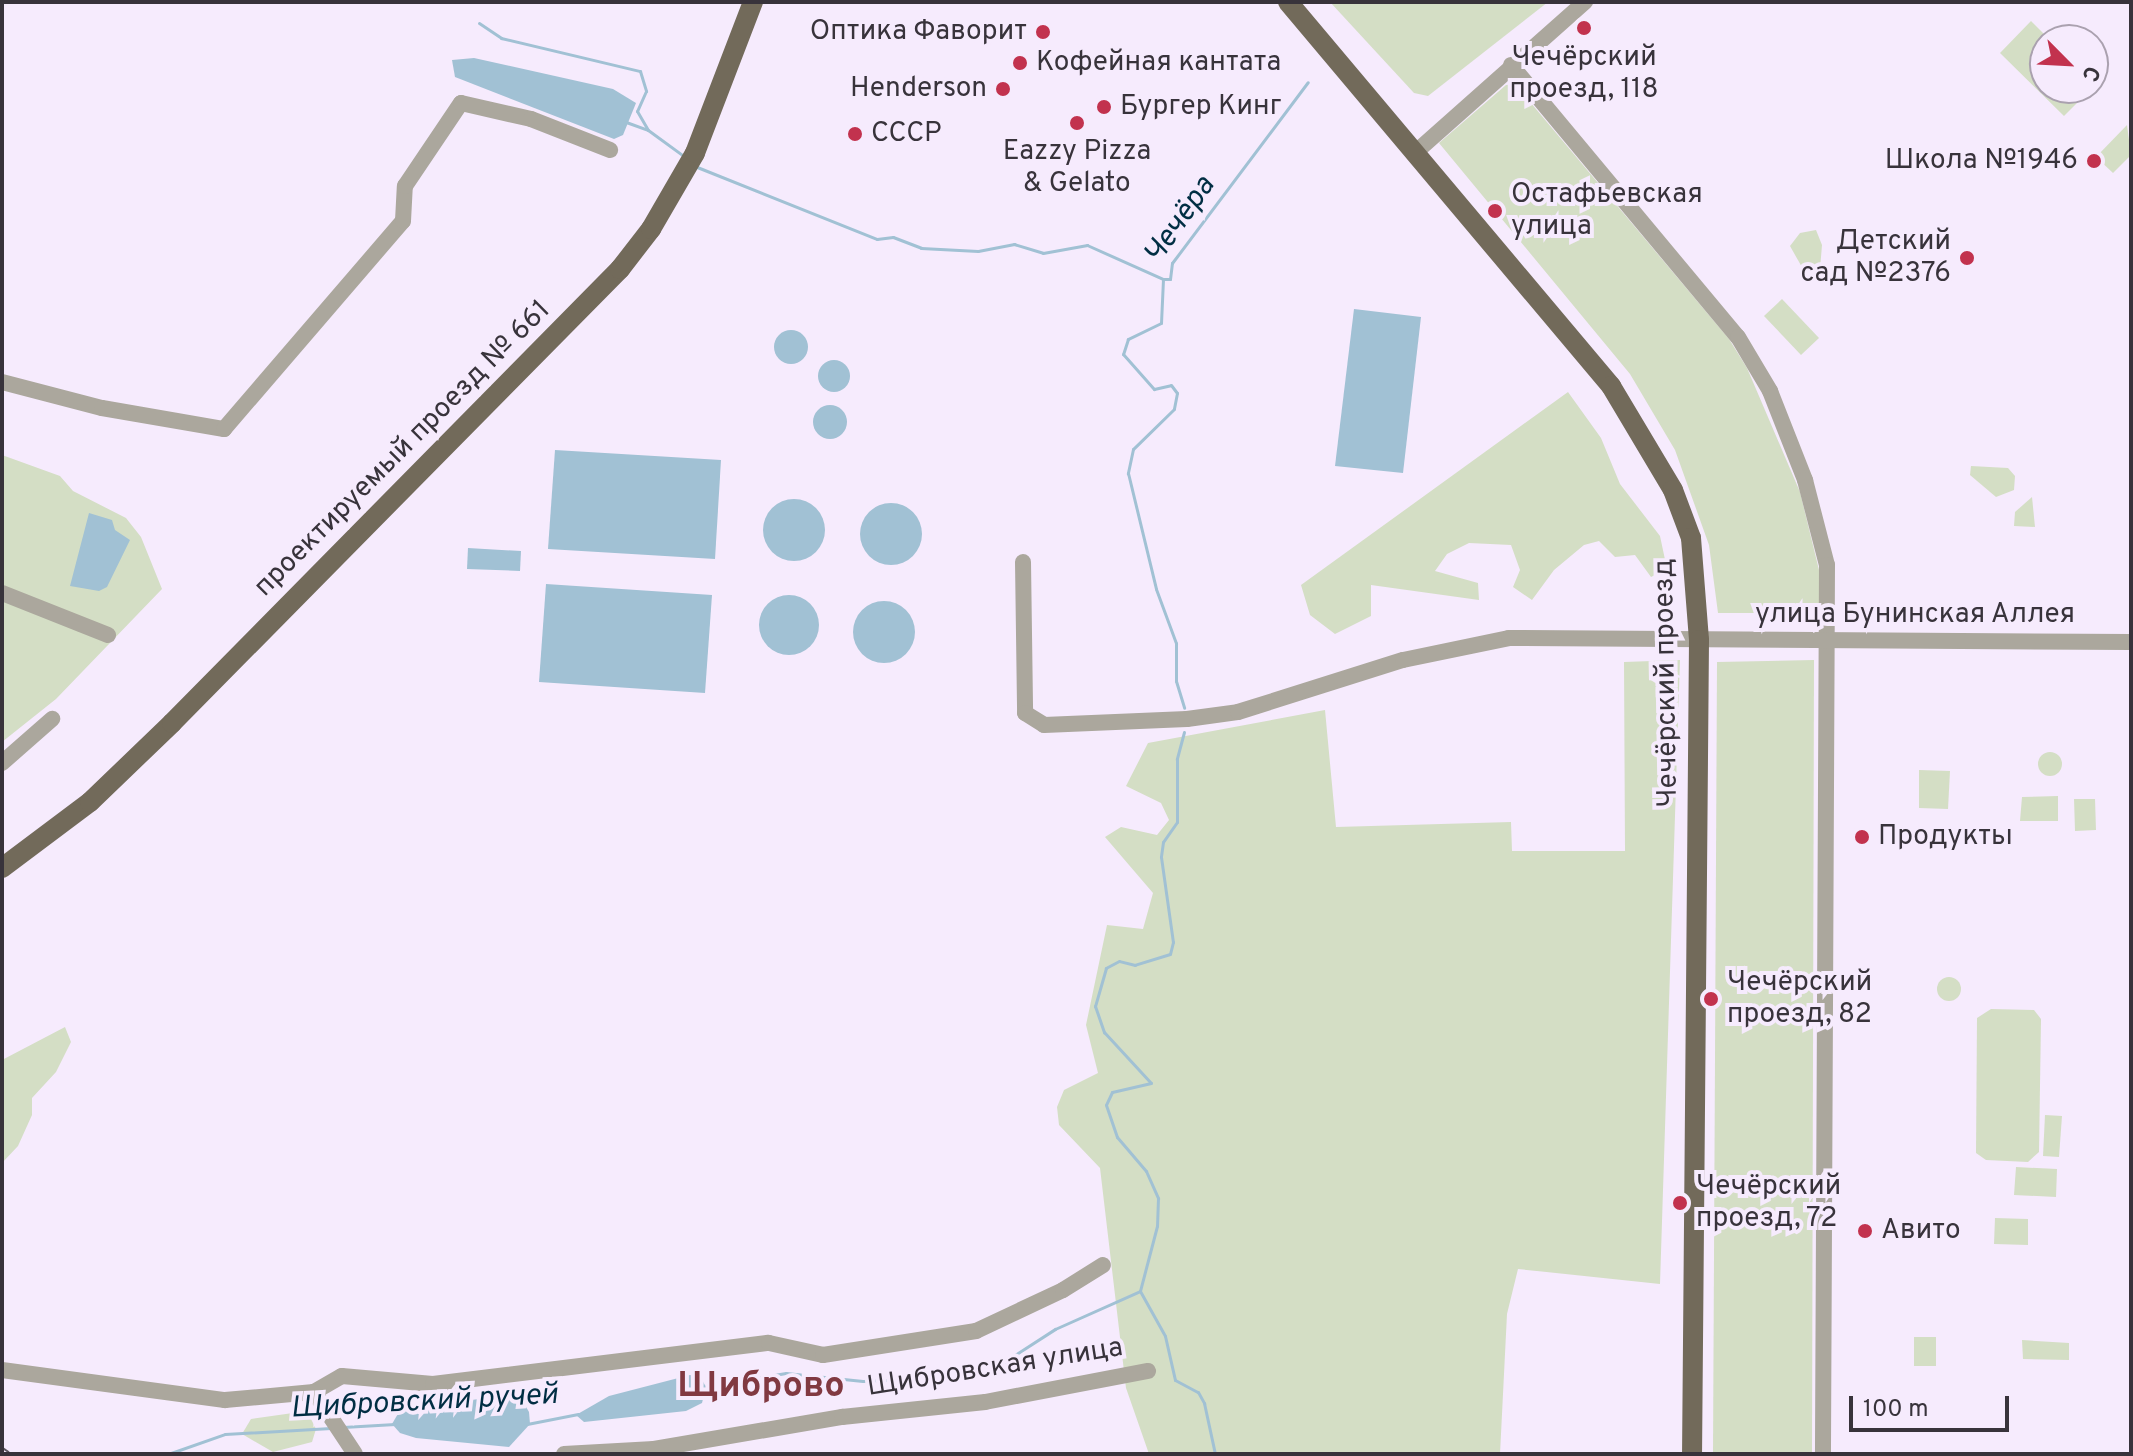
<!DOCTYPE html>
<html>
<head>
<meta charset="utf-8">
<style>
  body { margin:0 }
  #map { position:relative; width:2133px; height:1456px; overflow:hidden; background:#f6ebfd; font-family:Overpass,sans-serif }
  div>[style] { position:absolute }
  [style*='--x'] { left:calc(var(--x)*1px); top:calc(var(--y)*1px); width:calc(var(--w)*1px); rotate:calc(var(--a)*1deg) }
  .green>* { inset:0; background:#d4dec5 }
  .round { border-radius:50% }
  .water>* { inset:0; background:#a1c1d4 }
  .stream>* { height:3px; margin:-1.5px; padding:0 1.5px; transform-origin:1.5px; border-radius:1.5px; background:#a1c1d4 }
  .minor>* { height:16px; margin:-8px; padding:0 8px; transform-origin:8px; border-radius:8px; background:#aba79d }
  .major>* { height:20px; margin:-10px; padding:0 10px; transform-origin:10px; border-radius:10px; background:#726a5a }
  .rail>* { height:6px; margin-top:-3px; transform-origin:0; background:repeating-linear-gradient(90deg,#f6ebfd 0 9px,#5c565f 0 18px); box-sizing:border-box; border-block:2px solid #5c565f }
  .dots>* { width:22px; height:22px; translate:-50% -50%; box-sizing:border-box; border:4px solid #f6ebfd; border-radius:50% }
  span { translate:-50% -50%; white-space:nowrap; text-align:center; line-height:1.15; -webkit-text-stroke:8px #f6ebfd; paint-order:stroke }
  .poi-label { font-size:28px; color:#38333b }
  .right { translate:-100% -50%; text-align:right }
  .left { translate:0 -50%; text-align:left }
  .street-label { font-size:28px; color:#38333b }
  .water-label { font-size:30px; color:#012e43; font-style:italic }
  .district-label { font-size:36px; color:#813941; font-weight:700 }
  .frame { position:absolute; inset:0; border:4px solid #38333b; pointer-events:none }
  .north { position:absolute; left:2029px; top:24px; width:80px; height:80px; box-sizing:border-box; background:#f6ebfd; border:2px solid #aaa1af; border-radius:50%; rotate:114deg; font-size:22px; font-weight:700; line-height:32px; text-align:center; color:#38333b }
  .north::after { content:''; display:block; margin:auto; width:28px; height:36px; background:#c2324e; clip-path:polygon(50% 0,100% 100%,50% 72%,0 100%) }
  .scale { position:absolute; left:1849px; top:1396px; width:160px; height:36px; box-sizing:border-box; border:4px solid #38333b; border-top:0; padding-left:10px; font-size:24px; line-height:28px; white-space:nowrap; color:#38333b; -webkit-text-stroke:6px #f6ebfd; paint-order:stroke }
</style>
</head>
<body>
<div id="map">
  <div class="green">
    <div style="clip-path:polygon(1330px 2px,1548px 2px,1428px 96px,1414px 93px)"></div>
    <div style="clip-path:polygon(2031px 21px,2050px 40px,2045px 40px,2045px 88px,2092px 88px,2064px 116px,2000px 53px)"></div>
    <div style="clip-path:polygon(1515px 84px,1729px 339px,1747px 368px,1800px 492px,1820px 574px,1821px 613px,1718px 613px,1709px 545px,1675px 450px,1630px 374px,1439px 143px,1506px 85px)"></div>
    <div style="clip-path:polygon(2127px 125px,2131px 155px,2113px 173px,2096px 157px)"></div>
    <div style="clip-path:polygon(1816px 230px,1822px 245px,1820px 269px,1803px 269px,1790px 246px,1800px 233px)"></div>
    <div style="clip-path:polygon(1782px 299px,1819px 338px,1801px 355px,1764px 316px)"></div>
    <div style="clip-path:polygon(1568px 392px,1601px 438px,1620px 484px,1660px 536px,1667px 569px,1651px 577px,1635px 555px,1615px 557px,1599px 541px,1584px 545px,1554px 570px,1532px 600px,1513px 587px,1520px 570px,1511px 545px,1469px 543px,1447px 554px,1435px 571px,1478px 583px,1479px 600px,1371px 585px,1371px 616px,1335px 634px,1310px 615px,1301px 585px)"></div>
    <div style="clip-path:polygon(2px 455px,60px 476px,73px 491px,126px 518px,141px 537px,162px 589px,56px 699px,2px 742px)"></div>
    <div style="clip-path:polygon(1971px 466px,2008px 468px,2015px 476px,2014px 490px,1996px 497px,1970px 475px)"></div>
    <div style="clip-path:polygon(2032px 497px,2035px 527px,2014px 526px,2015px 512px)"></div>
    <div style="clip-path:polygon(1680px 660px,1660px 1284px,1518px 1269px,1507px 1314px,1500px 1454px,1149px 1454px,1126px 1388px,1100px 1168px,1059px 1125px,1057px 1107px,1064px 1090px,1098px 1073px,1086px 1025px,1107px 925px,1143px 929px,1153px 893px,1105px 837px,1121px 827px,1157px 835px,1169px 820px,1161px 803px,1126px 786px,1148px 743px,1325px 710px,1336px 827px,1511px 822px,1512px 851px,1625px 851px,1624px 662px)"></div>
    <div style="clip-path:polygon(1814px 660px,1812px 1454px,1713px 1454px,1717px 662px)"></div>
    <div class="round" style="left:2038px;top:752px;width:24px;height:24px"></div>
    <div style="clip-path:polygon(1919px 770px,1950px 771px,1948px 809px,1919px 808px)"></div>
    <div style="clip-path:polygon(2058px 796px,2058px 821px,2020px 821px,2022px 797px)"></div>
    <div style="clip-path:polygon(2074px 799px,2095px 799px,2096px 830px,2075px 831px)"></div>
    <div class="round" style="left:1937px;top:977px;width:24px;height:24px"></div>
    <div style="clip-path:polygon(1991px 1009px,2034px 1010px,2041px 1019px,2039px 1152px,2028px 1162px,1986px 1160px,1976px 1153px,1977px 1018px)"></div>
    <div style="clip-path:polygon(65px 1027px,71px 1042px,56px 1072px,32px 1098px,32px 1115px,18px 1146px,2px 1163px,2px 1060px)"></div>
    <div style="clip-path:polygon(2045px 1115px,2062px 1116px,2059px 1157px,2043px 1156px)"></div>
    <div style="clip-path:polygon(2016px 1167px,2057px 1169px,2056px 1197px,2014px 1195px)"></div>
    <div style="clip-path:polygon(1995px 1218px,2028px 1219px,2028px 1245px,1994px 1244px)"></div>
    <div style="clip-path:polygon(1914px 1337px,1936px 1337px,1936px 1366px,1914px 1366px)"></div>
    <div style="clip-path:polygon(2022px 1340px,2069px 1343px,2069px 1360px,2023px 1359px)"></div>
    <div style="clip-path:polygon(307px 1411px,316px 1429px,312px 1442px,273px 1452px,242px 1434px,251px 1419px)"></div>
  </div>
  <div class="water">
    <div style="clip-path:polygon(474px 58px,613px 89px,636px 103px,623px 135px,614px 139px,455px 77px,452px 60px)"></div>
    <div style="clip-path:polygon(1354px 309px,1421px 317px,1403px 473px,1335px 466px)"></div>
    <div class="round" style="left:774px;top:330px;width:34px;height:34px"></div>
    <div class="round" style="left:818px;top:360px;width:32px;height:32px"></div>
    <div class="round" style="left:813px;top:405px;width:34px;height:34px"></div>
    <div style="clip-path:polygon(555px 450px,721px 460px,715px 559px,548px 549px)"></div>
    <div class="round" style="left:763px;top:499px;width:62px;height:62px"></div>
    <div class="round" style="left:860px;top:503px;width:62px;height:62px"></div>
    <div style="clip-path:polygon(89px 513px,112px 520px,115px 530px,130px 540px,107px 587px,99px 591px,70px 586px)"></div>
    <div style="clip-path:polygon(468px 548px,521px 551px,520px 571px,467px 569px)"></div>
    <div style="clip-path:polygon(546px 584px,712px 595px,705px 693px,539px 682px)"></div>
    <div class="round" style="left:759px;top:595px;width:60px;height:60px"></div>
    <div class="round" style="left:853px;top:601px;width:62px;height:62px"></div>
    <div style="clip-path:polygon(690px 1375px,701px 1378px,706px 1387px,702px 1403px,686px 1411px,584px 1422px,576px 1415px,609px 1396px)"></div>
    <div style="clip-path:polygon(504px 1396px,522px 1400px,529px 1412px,530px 1424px,509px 1447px,416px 1438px,400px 1433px,392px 1424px,399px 1412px,422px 1406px)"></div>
  </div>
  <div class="stream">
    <div style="--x:479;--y:23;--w:27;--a:34"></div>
    <div style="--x:501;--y:38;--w:143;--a:13.4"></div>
    <div style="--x:640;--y:71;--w:21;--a:73"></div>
    <div style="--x:646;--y:91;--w:22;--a:114"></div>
    <div style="--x:637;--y:111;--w:22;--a:60"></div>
    <div style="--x:626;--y:122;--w:23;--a:20"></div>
    <div style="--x:648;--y:130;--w:46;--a:36.1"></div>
    <div style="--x:697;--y:167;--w:194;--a:21.8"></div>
    <div style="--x:877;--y:239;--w:16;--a:-7"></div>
    <div style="--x:893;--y:237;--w:30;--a:21"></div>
    <div style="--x:921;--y:248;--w:57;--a:3"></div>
    <div style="--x:978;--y:251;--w:37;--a:-11"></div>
    <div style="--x:1014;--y:244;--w:30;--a:17"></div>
    <div style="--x:1043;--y:253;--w:45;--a:-10.3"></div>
    <div style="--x:1087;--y:245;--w:83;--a:24.1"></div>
    <div style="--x:1163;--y:279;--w:44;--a:92.6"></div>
    <div style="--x:1161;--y:323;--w:37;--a:154"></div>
    <div style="--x:1128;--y:339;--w:16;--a:108"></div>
    <div style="--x:1123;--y:354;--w:47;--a:48.5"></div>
    <div style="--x:1154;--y:389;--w:17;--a:-13"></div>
    <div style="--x:1171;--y:385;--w:10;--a:53"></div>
    <div style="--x:1177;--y:393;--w:16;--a:101"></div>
    <div style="--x:1174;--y:409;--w:57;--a:135.7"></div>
    <div style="--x:1133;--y:449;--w:25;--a:102"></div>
    <div style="--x:1128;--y:473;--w:119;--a:76.4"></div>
    <div style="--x:1156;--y:589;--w:58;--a:69.7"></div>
    <div style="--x:1176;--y:643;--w:38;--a:90"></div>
    <div style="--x:1176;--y:681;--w:28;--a:73"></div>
    <div style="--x:1163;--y:279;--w:7;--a:0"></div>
    <div style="--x:1170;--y:279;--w:16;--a:-83"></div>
    <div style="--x:1172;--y:263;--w:226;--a:-53.1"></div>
    <div style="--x:1184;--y:732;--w:28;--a:105"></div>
    <div style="--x:1177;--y:759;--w:63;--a:90"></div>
    <div style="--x:1177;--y:822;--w:24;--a:125"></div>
    <div style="--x:1163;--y:842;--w:15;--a:98"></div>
    <div style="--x:1161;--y:857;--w:86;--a:82"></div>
    <div style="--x:1173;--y:942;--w:12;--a:104"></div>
    <div style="--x:1170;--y:954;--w:37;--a:163"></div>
    <div style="--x:1135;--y:965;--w:16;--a:-166"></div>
    <div style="--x:1119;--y:961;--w:15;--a:152"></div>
    <div style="--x:1106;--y:968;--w:40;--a:106"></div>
    <div style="--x:1095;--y:1006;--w:28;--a:71"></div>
    <div style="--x:1104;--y:1032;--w:69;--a:47.3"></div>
    <div style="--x:1151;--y:1083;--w:40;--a:167"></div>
    <div style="--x:1112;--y:1092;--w:14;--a:115"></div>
    <div style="--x:1106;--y:1105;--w:34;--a:71"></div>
    <div style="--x:1117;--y:1137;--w:45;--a:49.5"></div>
    <div style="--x:1146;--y:1171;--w:30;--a:66"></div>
    <div style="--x:1158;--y:1198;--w:28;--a:92"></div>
    <div style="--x:1157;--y:1226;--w:67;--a:104.7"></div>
    <div style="--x:1140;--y:1291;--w:51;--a:60.9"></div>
    <div style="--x:1165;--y:1336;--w:45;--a:77.2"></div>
    <div style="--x:1175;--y:1380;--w:26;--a:28"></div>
    <div style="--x:1198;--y:1392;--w:13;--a:61"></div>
    <div style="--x:1204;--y:1403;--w:52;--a:77.8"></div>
    <div style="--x:703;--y:1387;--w:84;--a:-9.6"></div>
    <div style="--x:786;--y:1373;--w:77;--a:5.9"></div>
    <div style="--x:863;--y:1381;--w:100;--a:-2.3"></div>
    <div style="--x:963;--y:1377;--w:44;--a:-20.1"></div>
    <div style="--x:1004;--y:1362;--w:61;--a:-32.9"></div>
    <div style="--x:1055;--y:1329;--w:93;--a:-24.1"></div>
    <div style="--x:527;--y:1424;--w:52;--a:-11.1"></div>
    <div style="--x:343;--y:1427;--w:52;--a:-3.3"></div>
    <div style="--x:168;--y:1454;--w:60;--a:-19.3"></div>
    <div style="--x:225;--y:1434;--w:106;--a:-3.2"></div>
  </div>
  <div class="minor">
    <div style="--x:1511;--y:65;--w:354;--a:50.2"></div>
    <div style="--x:1738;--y:337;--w:63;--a:59.3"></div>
    <div style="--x:1770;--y:391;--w:96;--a:68.5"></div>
    <div style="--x:1805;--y:480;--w:88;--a:75.5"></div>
    <div style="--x:1827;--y:565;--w:889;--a:90.26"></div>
    <div style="--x:1417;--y:151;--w:225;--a:-41.6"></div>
    <div style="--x:2;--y:382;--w:103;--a:14.6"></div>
    <div style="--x:102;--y:408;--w:124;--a:9.8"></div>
    <div style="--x:224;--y:429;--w:274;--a:-49.3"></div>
    <div style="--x:403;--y:221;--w:35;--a:-87"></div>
    <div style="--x:405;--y:186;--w:100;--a:-56"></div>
    <div style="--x:461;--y:103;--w:72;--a:12.9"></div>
    <div style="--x:531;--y:119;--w:85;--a:21.4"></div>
    <div style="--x:1023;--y:562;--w:151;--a:89.2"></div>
    <div style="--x:1025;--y:713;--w:22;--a:32"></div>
    <div style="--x:1044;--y:725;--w:143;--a:-2.4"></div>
    <div style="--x:1187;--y:719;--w:51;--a:-7.8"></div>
    <div style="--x:1238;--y:712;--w:173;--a:-17.5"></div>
    <div style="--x:1403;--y:660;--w:108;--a:-11.7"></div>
    <div style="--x:1509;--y:638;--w:622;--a:0.37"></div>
    <div style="--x:2;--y:593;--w:114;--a:21.6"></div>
    <div style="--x:2;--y:763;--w:67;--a:-41.3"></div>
    <div style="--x:2;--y:1370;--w:225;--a:7.7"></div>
    <div style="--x:225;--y:1400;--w:89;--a:-5.1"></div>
    <div style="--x:314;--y:1392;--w:32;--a:-30"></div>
    <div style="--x:342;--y:1376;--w:91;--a:5"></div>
    <div style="--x:433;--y:1384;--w:338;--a:-7"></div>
    <div style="--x:769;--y:1343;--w:55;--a:12.5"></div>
    <div style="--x:823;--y:1355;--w:155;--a:-8.9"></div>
    <div style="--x:976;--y:1331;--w:96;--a:-25.2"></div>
    <div style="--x:1063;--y:1290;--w:47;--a:-32"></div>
    <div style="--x:314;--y:1392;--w:74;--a:56.5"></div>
    <div style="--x:564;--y:1454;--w:90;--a:-3.2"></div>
    <div style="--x:654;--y:1449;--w:191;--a:-9.7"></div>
    <div style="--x:842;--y:1417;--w:144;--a:-6"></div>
    <div style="--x:985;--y:1402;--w:166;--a:-10.8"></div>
  </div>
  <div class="major">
    <div style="--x:1288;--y:2;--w:502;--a:49.93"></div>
    <div style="--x:1611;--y:386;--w:121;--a:59.2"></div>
    <div style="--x:1673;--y:490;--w:51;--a:69.4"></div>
    <div style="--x:1691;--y:538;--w:102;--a:85.5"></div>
    <div style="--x:1699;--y:640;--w:814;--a:90.49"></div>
    <div style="--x:2;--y:868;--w:110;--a:-36.9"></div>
    <div style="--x:90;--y:802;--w:114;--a:-43.9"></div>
    <div style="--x:172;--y:723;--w:638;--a:-45.38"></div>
    <div style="--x:620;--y:269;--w:51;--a:-52.2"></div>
    <div style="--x:651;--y:229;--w:88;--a:-59.9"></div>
    <div style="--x:695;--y:153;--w:162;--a:-69"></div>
  </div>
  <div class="rail">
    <div style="--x:2;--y:1450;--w:7;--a:34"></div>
  </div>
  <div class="dots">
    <div style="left:1584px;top:28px;background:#c2324e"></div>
    <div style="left:1043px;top:32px;background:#c2324e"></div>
    <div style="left:1020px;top:63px;background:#c2324e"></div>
    <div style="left:1003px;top:89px;background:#c2324e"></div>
    <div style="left:1104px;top:107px;background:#c2324e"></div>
    <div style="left:1077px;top:123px;background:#c2324e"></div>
    <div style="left:855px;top:134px;background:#c2324e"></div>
    <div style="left:2094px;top:161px;background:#c2324e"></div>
    <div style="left:1495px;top:211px;background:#c2324e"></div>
    <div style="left:1967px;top:258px;background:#c2324e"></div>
    <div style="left:1862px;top:837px;background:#c2324e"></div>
    <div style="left:1711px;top:999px;background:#c2324e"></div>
    <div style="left:1680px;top:1203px;background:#c2324e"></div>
    <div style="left:1865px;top:1231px;background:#c2324e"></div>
  </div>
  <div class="poi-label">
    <span class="right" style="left:1027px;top:32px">Оптика Фаворит</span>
    <span style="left:1584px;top:74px">Чечёрский<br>проезд, 118</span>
    <span class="left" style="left:1036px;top:63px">Кофейная кантата</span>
    <span class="right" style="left:987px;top:89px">Henderson</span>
    <span class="left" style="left:1120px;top:107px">Бургер Кинг</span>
    <span class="left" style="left:871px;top:134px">СССР</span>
    <span style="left:1077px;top:168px">Eazzy Pizza<br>&amp; Gelato</span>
    <span class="right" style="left:2078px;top:161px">Школа №1946</span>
    <span class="left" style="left:1511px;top:211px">Остафьевская<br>улица</span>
    <span class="right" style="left:1951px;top:258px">Детский<br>сад №2376</span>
    <span class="left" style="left:1878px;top:837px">Продукты</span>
    <span class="left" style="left:1727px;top:999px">Чечёрский<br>проезд, 82</span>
    <span class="left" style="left:1696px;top:1203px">Чечёрский<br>проезд, 72</span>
    <span class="left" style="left:1881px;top:1231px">Авито</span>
  </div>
  <div class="street-label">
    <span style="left:403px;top:449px;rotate:-45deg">проектируемый проезд № 661</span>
    <span style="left:1915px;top:615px">улица Бунинская Аллея</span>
    <span style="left:1667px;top:683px;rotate:-91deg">Чечёрский проезд</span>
    <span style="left:995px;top:1368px;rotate:-9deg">Щибровская улица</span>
  </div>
  <div class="water-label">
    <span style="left:1181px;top:221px;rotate:-55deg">Чечёра</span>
    <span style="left:424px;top:1403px;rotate:-3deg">Щибровский ручей</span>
  </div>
  <div class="district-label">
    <span style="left:761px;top:1388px">Щиброво</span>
  </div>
  <div class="frame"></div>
  <div class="north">С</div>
  <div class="scale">100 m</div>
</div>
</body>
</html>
